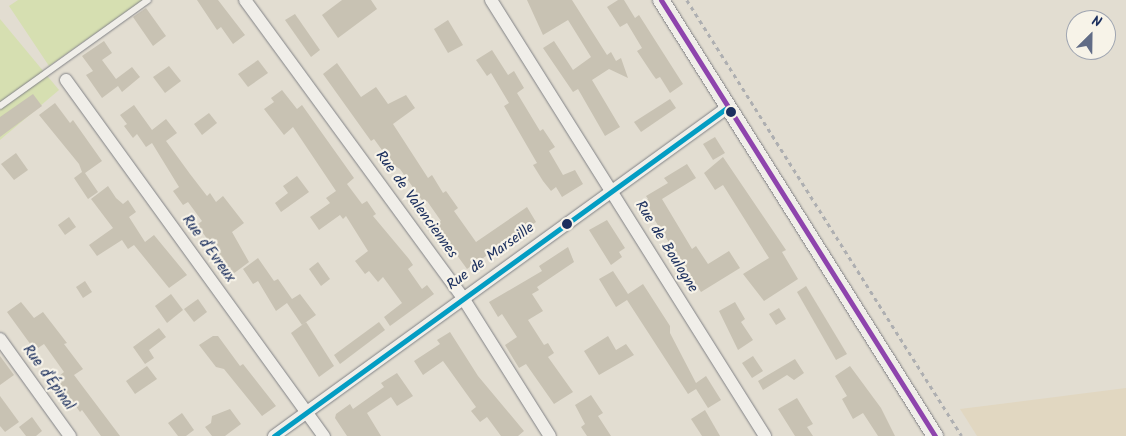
<!DOCTYPE html>
<html>
<head>
<meta charset="utf-8">
<style>
  body { margin:0 }
  #map { position:relative; width:1126px; height:436px; overflow:hidden; background:#e2ddd1; font-family:Kalam,sans-serif }
  div>[style] { position:absolute }
  [style*='--x'] { left:calc(var(--x)*1px); top:calc(var(--y)*1px); width:calc(var(--w)*1px); rotate:calc(var(--a)*1deg) }
  .built>* { inset:0; background:#e1d7c1 }
  .green>* { inset:0; background:#d6dfb1 }
  .building>* { inset:0; background:#c8c2b3 }
  .path>* { height:2.5px; margin-top:-1.25px; transform-origin:0; background:repeating-linear-gradient(90deg,#aeafb1 0 4px,transparent 0 8px) }
  .roads { filter:drop-shadow(0 0 1px #818286) drop-shadow(0 0 1px #818286) }
  .service>* { height:6px; margin:-3px; padding:0 3px; transform-origin:3px; border-radius:3px; background:#f0eee9 }
  .minor>* { height:12px; margin:-6px; padding:0 6px; transform-origin:6px; border-radius:6px; background:#f0eee9 }
  .tertiary>* { height:16px; margin:-8px; padding:0 8px; transform-origin:8px; border-radius:8px; background:#f0eee9 }
  .bus-1>* { height:5px; margin:-2.5px; padding:0 2.5px; transform-origin:2.5px; border-radius:2.5px; background:#039dc3 }
  .bus-2>* { height:5px; margin:-2.5px; padding:0 2.5px; transform-origin:2.5px; border-radius:2.5px; background:#8e44ad }
  .dots>* { width:14px; height:14px; translate:-50% -50%; box-sizing:border-box; border:2px solid #f7f3e8; border-radius:50% }
  span { translate:-50% -50%; white-space:nowrap; text-align:center; line-height:1.15; -webkit-text-stroke:4.5px #f7f3e8; paint-order:stroke }
  .street-label { font-size:15px; color:#1b2f5e }
  .north { position:absolute; left:1066px; top:10px; width:50px; height:50px; box-sizing:border-box; background:#f7f3e8; border:1px solid #9fa5b1; border-radius:50%; rotate:23deg; font-size:14px; font-weight:700; line-height:20px; text-align:center; color:#1b2f5e }
  .north::after { content:''; display:block; margin:auto; width:18px; height:22px; background:#616c86; clip-path:polygon(50% 0,100% 100%,50% 72%,0 100%) }
</style>
</head>
<body>
<div id="map">
  <div class="built">
    <div style="clip-path:polygon(1126px 388px,1126px 436px,977px 436px,960px 409px)"></div>
  </div>
  <div class="green">
    <div style="clip-path:polygon(18px 0,143px 0,49px 66px,9px 6px)"></div>
    <div style="clip-path:polygon(0 19px,59px 90px,0 140px)"></div>
  </div>
  <div class="building">
    <div style="clip-path:polygon(197px 0,218px 0,245px 35px,233px 44px,221px 27px,217px 30px)"></div>
    <div style="clip-path:polygon(342px 0,371px 0,377px 9px,338px 38px,322px 15px)"></div>
    <div style="clip-path:polygon(527px 0,572px 0,607px 55px,611px 52px,616px 61px,621px 58px,628px 78px,609px 69px,592px 80px,620px 127px,605px 136px,578px 89px,573px 92px,543px 48px,554px 41px,573px 70px,591px 57px,568px 20px,543px 35px)"></div>
    <div style="clip-path:polygon(618px 0,624px 0,635px 18px,639px 15px,683px 84px,670px 93px,660px 77px,656px 79px,653px 75px,637px 51px,642px 48px,627px 23px,620px 27px,607px 7px)"></div>
    <div style="clip-path:polygon(146px 8px,166px 36px,153px 46px,133px 17px)"></div>
    <div style="clip-path:polygon(295px 14px,320px 50px,311px 57px,285px 20px)"></div>
    <div style="clip-path:polygon(448px 20px,463px 45px,448px 53px,434px 29px)"></div>
    <div style="clip-path:polygon(104px 41px,112px 53px,102px 60px,116px 79px,132px 67px,140px 77px,122px 92px,118px 86px,102px 98px,86px 75px,93px 71px,82px 56px)"></div>
    <div style="clip-path:polygon(492px 50px,508px 75px,514px 71px,524px 88px,517px 93px,540px 131px,543px 129px,555px 147px,549px 151px,563px 175px,575px 170px,583px 184px,562px 197px,556px 187px,551px 191px,543px 181px,533px 165px,537px 163px,504px 106px,509px 103px,491px 73px,487px 76px,476px 60px)"></div>
    <div style="clip-path:polygon(258px 60px,268px 73px,248px 87px,238px 74px)"></div>
    <div style="clip-path:polygon(337px 63px,361px 97px,376px 87px,388px 104px,406px 95px,415px 108px,393px 124px,428px 178px,432px 175px,443px 193px,446px 191px,458px 208px,454px 211px,476px 242px,527px 207px,536px 222px,467px 269px,435px 225px,441px 221px,427px 201px,424px 203px,400px 169px,392px 164px,374px 139px,371px 141px,323px 74px)"></div>
    <div style="clip-path:polygon(169px 66px,181px 81px,165px 93px,153px 77px)"></div>
    <div style="clip-path:polygon(282px 90px,297px 109px,302px 105px,354px 178px,347px 184px,362px 204px,367px 201px,376px 214px,373px 216px,409px 259px,413px 265px,408px 269px,422px 289px,427px 285px,434px 294px,390px 326px,384px 317px,402px 303px,383px 277px,378px 282px,369px 271px,365px 274px,355px 261px,368px 251px,346px 216px,343px 219px,340px 215px,319px 230px,310px 217px,330px 203px,326px 198px,336px 191px,293px 127px,284px 135px,264px 109px,274px 102px,271px 98px)"></div>
    <div style="clip-path:polygon(33px 94px,42px 106px,0 137px,0 117px)"></div>
    <div style="clip-path:polygon(670px 99px,676px 108px,641px 132px,634px 122px)"></div>
    <div style="clip-path:polygon(55px 103px,70px 123px,73px 120px,102px 161px,85px 173px,98px 192px,88px 199px,74px 178px,82px 172px,79px 164px,39px 115px)"></div>
    <div style="clip-path:polygon(134px 105px,152px 130px,166px 119px,177px 133px,166px 141px,190px 174px,207px 196px,210px 193px,216px 202px,223px 196px,244px 223px,232px 232px,249px 262px,233px 274px,197px 225px,202px 221px,188px 202px,183px 205px,173px 191px,179px 187px,152px 143px,146px 147px,137px 134px,133px 138px,124px 126px,127px 124px,120px 115px)"></div>
    <div style="clip-path:polygon(209px 113px,217px 123px,202px 135px,194px 124px)"></div>
    <div style="clip-path:polygon(715px 137px,725px 153px,713px 160px,703px 144px)"></div>
    <div style="clip-path:polygon(16px 153px,28px 170px,14px 180px,1px 164px)"></div>
    <div style="clip-path:polygon(723px 157px,786px 250px,782px 252px,798px 279px,764px 301px,743px 274px,769px 258px,723px 185px,715px 190px,704px 173px)"></div>
    <div style="clip-path:polygon(687px 164px,696px 178px,662px 199px,692px 249px,696px 246px,708px 264px,729px 251px,740px 268px,701px 292px,643px 202px,648px 199px,646px 196px,668px 183px,664px 178px)"></div>
    <div style="clip-path:polygon(297px 176px,309px 192px,281px 212px,275px 203px,288px 193px,283px 186px)"></div>
    <div style="clip-path:polygon(108px 186px,116px 198px,123px 204px,128px 200px,136px 212px,129px 217px,145px 242px,154px 235px,187px 275px,169px 288px,134px 245px,128px 249px,122px 240px,97px 256px,89px 245px,113px 228px,91px 199px)"></div>
    <div style="clip-path:polygon(69px 217px,76px 227px,65px 235px,58px 225px)"></div>
    <div style="clip-path:polygon(607px 220px,625px 248px,619px 252px,622px 257px,611px 265px,589px 230px)"></div>
    <div style="clip-path:polygon(568px 247px,574px 262px,537px 287px,539px 290px,532px 294px,543px 311px,528px 320px,544px 345px,548px 343px,554px 353px,548px 357px,573px 392px,554px 404px,526px 364px,519px 368px,505px 345px,517px 337px,502px 314px,498px 317px,489px 302px,542px 271px,539px 266px)"></div>
    <div style="clip-path:polygon(258px 258px,274px 281px,278px 279px,292px 299px,300px 294px,316px 315px,302px 325px,287px 303px,276px 311px,258px 281px,253px 284px,243px 269px)"></div>
    <div style="clip-path:polygon(318px 262px,330px 279px,321px 286px,309px 269px)"></div>
    <div style="clip-path:polygon(613px 271px,628px 294px,643px 284px,670px 326px,670px 333px,696px 383px,706px 376px,721px 400px,708px 408px,696px 389px,688px 394px,627px 300px,616px 307px,599px 279px)"></div>
    <div style="clip-path:polygon(85px 281px,92px 292px,83px 298px,76px 287px)"></div>
    <div style="clip-path:polygon(806px 286px,847px 354px,836px 360px,797px 292px)"></div>
    <div style="clip-path:polygon(171px 294px,183px 310px,167px 323px,155px 306px)"></div>
    <div style="clip-path:polygon(198px 299px,207px 312px,194px 322px,184px 309px)"></div>
    <div style="clip-path:polygon(21px 302px,34px 318px,43px 312px,67px 343px,64px 344px,83px 369px,74px 375px,120px 436px,101px 436px,82px 410px,80px 412px,68px 395px,66px 397px,54px 380px,64px 372px,44px 344px,38px 348px,35px 343px,31px 345px,7px 312px)"></div>
    <div style="clip-path:polygon(735px 302px,745px 319px,741px 322px,753px 340px,738px 350px,719px 311px)"></div>
    <div style="clip-path:polygon(779px 308px,786px 319px,776px 325px,769px 314px)"></div>
    <div style="clip-path:polygon(306px 322px,334px 366px,319px 377px,291px 333px)"></div>
    <div style="clip-path:polygon(379px 322px,385px 330px,340px 364px,334px 355px)"></div>
    <div style="clip-path:polygon(159px 328px,166px 337px,149px 350px,154px 358px,145px 364px,133px 347px)"></div>
    <div style="clip-path:polygon(450px 332px,478px 376px,524px 431px,518px 436px,501px 436px,487px 417px,480px 422px,471px 411px,476px 407px,443px 361px,423px 375px,414px 361px,440px 344px,437px 340px)"></div>
    <div style="clip-path:polygon(213px 336px,218px 336px,240px 366px,243px 364px,276px 406px,262px 416px,224px 369px,216px 367px,199px 345px)"></div>
    <div style="clip-path:polygon(608px 336px,616px 350px,626px 344px,634px 355px,599px 375px,584px 351px)"></div>
    <div style="clip-path:polygon(0 356px,14px 375px,0 385px)"></div>
    <div style="clip-path:polygon(753px 356px,763px 371px,752px 378px,742px 363px)"></div>
    <div style="clip-path:polygon(795px 359px,804px 373px,794px 380px,787px 375px,763px 390px,758px 381px)"></div>
    <div style="clip-path:polygon(147px 366px,157px 379px,135px 394px,126px 381px)"></div>
    <div style="clip-path:polygon(850px 366px,881px 408px,895px 436px,878px 436px,863px 413px,853px 419px,842px 399px,847px 396px,835px 376px)"></div>
    <div style="clip-path:polygon(397px 373px,413px 396px,397px 406px,391px 397px,367px 413px,381px 436px,347px 436px,335px 418px,336px 414px,350px 404px,353px 409px,384px 387px,381px 383px)"></div>
    <div style="clip-path:polygon(591px 395px,603px 413px,598px 416px,611px 436px,587px 436px,581px 427px,585px 424px,575px 405px)"></div>
    <div style="clip-path:polygon(0 396px,19px 422px,5px 432px,0 426px)"></div>
    <div style="clip-path:polygon(797px 398px,813px 424px,807px 427px,813px 436px,795px 436px,778px 409px)"></div>
    <div style="clip-path:polygon(230px 409px,241px 424px,225px 436px,212px 436px,205px 427px,211px 423px,212px 416px)"></div>
    <div style="clip-path:polygon(705px 410px,720px 436px,702px 436px,691px 419px)"></div>
    <div style="clip-path:polygon(182px 413px,194px 430px,186px 436px,178px 436px,168px 423px)"></div>
    <div style="clip-path:polygon(32px 417px,42px 431px,36px 436px,26px 436px,19px 427px)"></div>
  </div>
  <div class="path">
    <div style="--x:687;--y:0;--w:515;--a:57.76"></div>
  </div>
  <div class="roads">
    <div class="service">
      <div style="--x:0;--y:106;--w:182;--a:-35.6"></div>
    </div>
    <div class="minor">
      <div style="--x:245;--y:0;--w:369;--a:53.8"></div>
      <div style="--x:463;--y:298;--w:163;--a:57.8"></div>
      <div style="--x:491;--y:0;--w:515;--a:57.85"></div>
      <div style="--x:66;--y:80;--w:440;--a:54.1"></div>
      <div style="--x:0;--y:339;--w:120;--a:54.2"></div>
      <div style="--x:274;--y:436;--w:561;--a:-35.93"></div>
    </div>
    <div class="tertiary">
      <div style="--x:661;--y:0;--w:515;--a:57.85"></div>
    </div>
  </div>
  <div class="bus-1">
    <div style="--x:274;--y:436;--w:561;--a:-35.93"></div>
  </div>
  <div class="bus-2">
    <div style="--x:661;--y:0;--w:515;--a:57.85"></div>
  </div>
  <div class="dots">
    <div style="left:731px;top:112px;background:#1b2f5e"></div>
    <div style="left:567px;top:224px;background:#1b2f5e"></div>
  </div>
  <div class="street-label">
    <span style="left:416px;top:205px;rotate:54deg">Rue de Valenciennes</span>
    <span style="left:666px;top:247px;rotate:58deg">Rue de Boulogne</span>
    <span style="left:208px;top:249px;rotate:54deg">Rue d'Evreux</span>
    <span style="left:491px;top:257px;rotate:-36deg">Rue de Marseille</span>
    <span style="left:48px;top:378px;rotate:54deg">Rue d'Épinal</span>
  </div>
  <div class="north">N</div>
</div>
</body>
</html>
